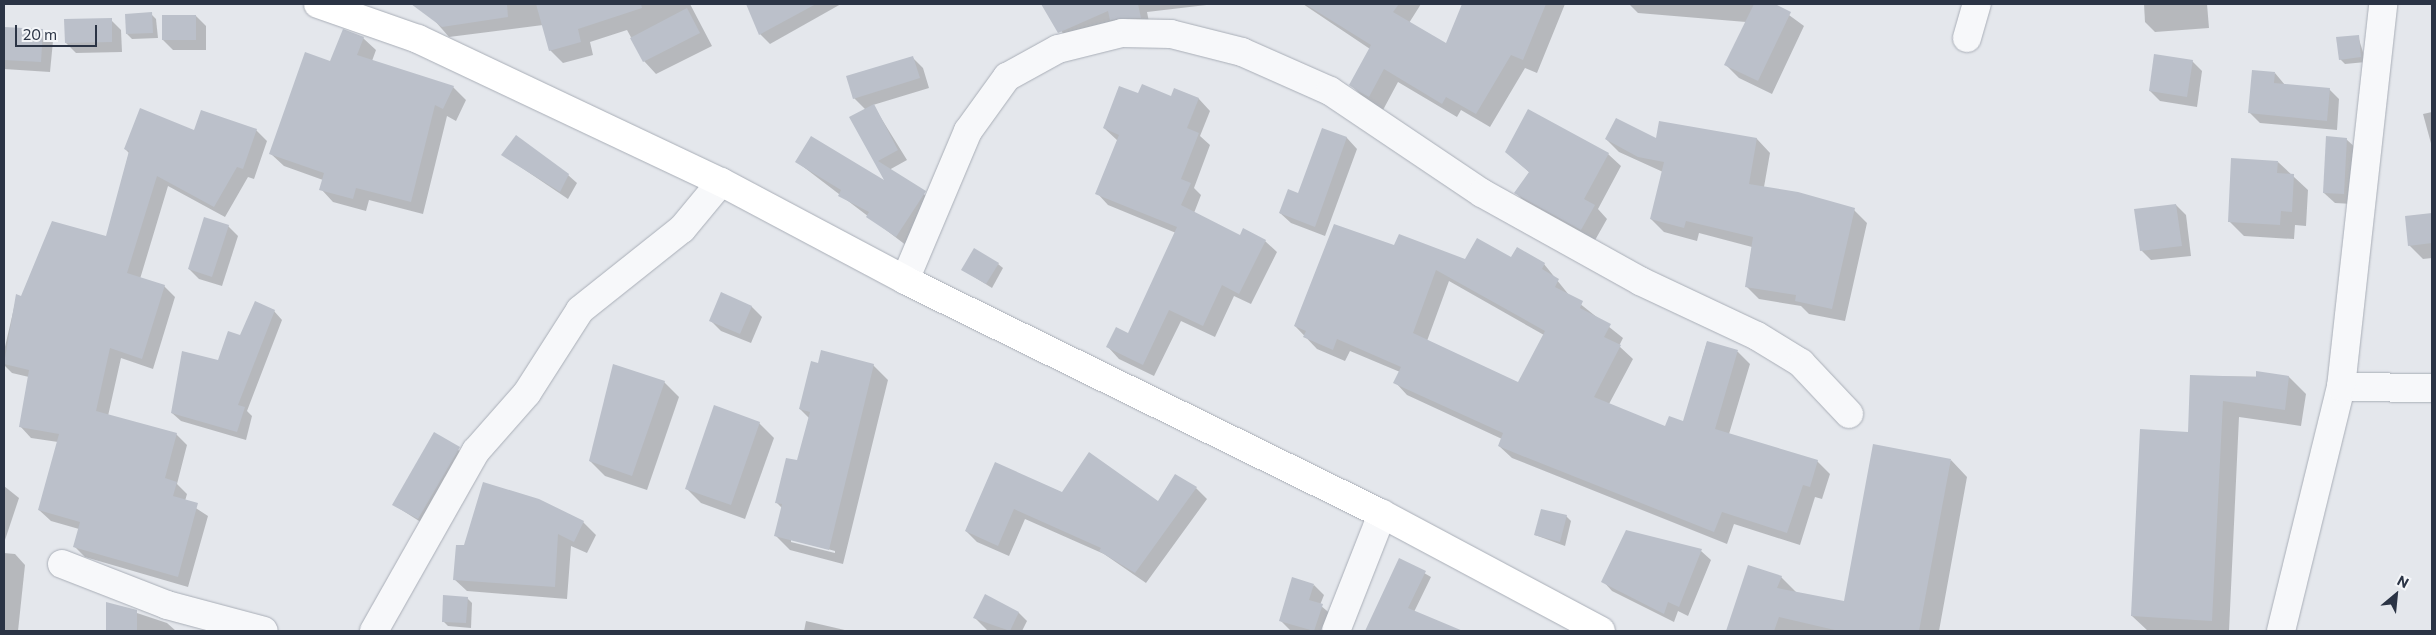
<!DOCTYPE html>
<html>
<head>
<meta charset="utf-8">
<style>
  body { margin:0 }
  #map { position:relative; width:2436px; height:635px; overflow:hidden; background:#e4e7ec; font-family:Commissioner,sans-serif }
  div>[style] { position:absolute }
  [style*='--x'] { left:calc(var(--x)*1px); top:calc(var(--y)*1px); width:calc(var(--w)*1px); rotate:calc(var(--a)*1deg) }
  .shadow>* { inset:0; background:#0003 }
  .building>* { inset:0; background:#bbc0ca }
  .roads { filter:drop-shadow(0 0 1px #a9aeb7) drop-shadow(0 0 1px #a9aeb7) }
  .street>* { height:28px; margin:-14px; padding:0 14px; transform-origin:14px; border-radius:14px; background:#f7f8fa }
  .primary>* { height:28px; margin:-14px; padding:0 14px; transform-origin:14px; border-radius:14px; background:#fff }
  span { translate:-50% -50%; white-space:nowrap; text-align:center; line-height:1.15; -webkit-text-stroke:5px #f4f6f9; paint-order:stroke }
  .frame { position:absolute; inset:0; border:5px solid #2b3445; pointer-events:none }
  .north { position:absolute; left:2371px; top:570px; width:50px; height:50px; -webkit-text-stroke:4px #f4f6f9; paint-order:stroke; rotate:28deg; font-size:14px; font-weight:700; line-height:20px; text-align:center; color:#2b3445 }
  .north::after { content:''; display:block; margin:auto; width:18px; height:22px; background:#2b3445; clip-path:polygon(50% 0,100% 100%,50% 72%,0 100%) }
  .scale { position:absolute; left:15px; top:25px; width:82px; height:22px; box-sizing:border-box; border:2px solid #2b3445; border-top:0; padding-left:6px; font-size:15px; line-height:18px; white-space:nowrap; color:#2b3445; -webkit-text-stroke:4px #f4f6f9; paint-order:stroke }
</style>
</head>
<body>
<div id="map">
  <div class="shadow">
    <div style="clip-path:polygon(426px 4px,690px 4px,712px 46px,656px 74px,644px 61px,627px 30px,590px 42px,593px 55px,563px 63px,550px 50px,543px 25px,449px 37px,428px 13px)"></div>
    <div style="clip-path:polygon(747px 4px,841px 4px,770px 44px,760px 34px)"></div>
    <div style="clip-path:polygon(1056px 4px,1215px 4px,1147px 12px,1150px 27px,1069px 42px,1046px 9px)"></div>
    <div style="clip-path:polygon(1303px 4px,1421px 4px,1409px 23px,1446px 45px,1463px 4px,1565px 4px,1537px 73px,1525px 68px,1490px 127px,1461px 110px,1457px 117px,1398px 82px,1383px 110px,1365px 99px,1351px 85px,1370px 49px)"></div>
    <div style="clip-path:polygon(1629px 4px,1774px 4px,1804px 26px,1772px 94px,1739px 78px,1726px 65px,1746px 22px,1638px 13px)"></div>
    <div style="clip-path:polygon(2144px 4px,2207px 4px,2209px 28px,2155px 32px,2145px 22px)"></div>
    <div style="clip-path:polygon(151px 14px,156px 19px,158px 38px,132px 39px,127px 34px)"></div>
    <div style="clip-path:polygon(196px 16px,206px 26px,206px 50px,173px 50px,163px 40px)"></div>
    <div style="clip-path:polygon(111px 20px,121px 30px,122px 52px,76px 53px,66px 43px)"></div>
    <div style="clip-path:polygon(4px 28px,42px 31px,53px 41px,50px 72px,4px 69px)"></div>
    <div style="clip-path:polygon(2358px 36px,2366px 62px,2345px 64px,2340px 59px)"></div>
    <div style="clip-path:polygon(363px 38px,376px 50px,372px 61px,453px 87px,466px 100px,456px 121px,447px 116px,423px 214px,369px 200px,366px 211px,333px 202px,321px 189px,323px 180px,284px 166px,271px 154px,331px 62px)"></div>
    <div style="clip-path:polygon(913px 58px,923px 68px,929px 88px,873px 105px,907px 160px,889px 170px,935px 202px,907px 246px,797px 162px,887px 184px,851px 118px,866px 110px,854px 98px)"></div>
    <div style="clip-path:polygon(2192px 61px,2202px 71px,2197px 107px,2160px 101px,2150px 91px)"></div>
    <div style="clip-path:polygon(2275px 73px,2285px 85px,2329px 89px,2339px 99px,2337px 130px,2260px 123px,2250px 113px)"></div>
    <div style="clip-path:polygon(1175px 90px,1199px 99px,1210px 111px,1200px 136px,1210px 145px,1194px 188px,1201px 195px,1194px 213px,1241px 237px,1265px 241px,1277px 252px,1251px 304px,1234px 296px,1215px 337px,1181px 321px,1154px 376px,1119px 359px,1108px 347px,1128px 335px,1176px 233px,1108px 205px,1097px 193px,1118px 141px,1104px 128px,1139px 95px,1172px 98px)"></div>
    <div style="clip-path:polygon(2432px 112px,2432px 147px,2423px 114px)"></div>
    <div style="clip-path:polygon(1660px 123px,1757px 139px,1770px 153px,1764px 187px,1854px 210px,1867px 223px,1845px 321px,1809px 314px,1801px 306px,1759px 299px,1746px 286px,1752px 247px,1699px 233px,1697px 241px,1664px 232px,1651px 219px,1663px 172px,1619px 152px,1606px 139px,1657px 140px)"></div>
    <div style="clip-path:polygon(256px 130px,267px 141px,254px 179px,248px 177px,225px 217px,168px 186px,140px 279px,164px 286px,175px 297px,153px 369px,121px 358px,108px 416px,176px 434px,187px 445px,177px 484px,187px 494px,185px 501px,208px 516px,188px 587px,85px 557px,74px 546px,79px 529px,51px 521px,39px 510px,58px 442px,31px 438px,20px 426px,29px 377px,12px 373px,4px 365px,4px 351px,17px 295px,22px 297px,107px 237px,129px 153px,125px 149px,195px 131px)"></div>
    <div style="clip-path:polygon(1323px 130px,1347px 138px,1357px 149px,1325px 236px,1291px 223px,1280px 213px,1299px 195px)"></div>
    <div style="clip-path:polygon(2346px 139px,2357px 149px,2353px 204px,2335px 203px,2324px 193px)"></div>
    <div style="clip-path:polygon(1507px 152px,1608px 154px,1621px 166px,1598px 209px,1607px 219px,1594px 242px,1528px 205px,1516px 193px,1530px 173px)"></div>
    <div style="clip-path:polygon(503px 155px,568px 175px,577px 183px,568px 199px)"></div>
    <div style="clip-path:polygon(2278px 162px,2308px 190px,2306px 226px,2295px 225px,2294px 239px,2244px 236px,2229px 221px)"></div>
    <div style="clip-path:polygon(2176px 205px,2186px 215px,2191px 256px,2151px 260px,2141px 250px)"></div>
    <div style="clip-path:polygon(2432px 215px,2432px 258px,2423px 259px,2409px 245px,2406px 217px)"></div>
    <div style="clip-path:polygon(228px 226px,238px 236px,222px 286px,199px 279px,189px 269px)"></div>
    <div style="clip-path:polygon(evenodd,1394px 247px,1465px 261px,1511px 259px,1544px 264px,1569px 295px,1623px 338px,1619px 346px,1633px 359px,1609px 404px,1666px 428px,1684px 422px,1707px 342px,1738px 352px,1750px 364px,1729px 434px,1817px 461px,1830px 474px,1822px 499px,1815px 497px,1800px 545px,1734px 524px,1727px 544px,1512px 458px,1499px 446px,1502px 439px,1407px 395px,1395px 382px,1400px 372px,1350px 351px,1345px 361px,1317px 349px,1295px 326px,1394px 247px,1449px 281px,1544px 335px,1519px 384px,1427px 341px,1449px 281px)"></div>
    <div style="clip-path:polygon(998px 264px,1003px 268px,992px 288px,963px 270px)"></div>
    <div style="clip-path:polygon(722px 294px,752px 307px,762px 317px,751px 343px,721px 331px,711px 321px)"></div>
    <div style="clip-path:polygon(274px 311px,282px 320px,247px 411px,252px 416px,246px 440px,181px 421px,172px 413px,240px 337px)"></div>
    <div style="clip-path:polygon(evenodd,819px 364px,873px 365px,888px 380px,843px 564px,790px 550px,776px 536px,783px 509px,776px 502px,798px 462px,809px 418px,800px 409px,819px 364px,791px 539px,835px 551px,835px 553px,791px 542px,791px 539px)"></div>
    <div style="clip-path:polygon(614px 365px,664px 382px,679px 397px,647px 490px,605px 476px,590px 461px)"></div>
    <div style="clip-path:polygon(2192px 376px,2289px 377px,2306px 394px,2301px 426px,2239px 417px,2229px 631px,2148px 631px,2132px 616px,2189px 433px)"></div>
    <div style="clip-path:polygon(759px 423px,774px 438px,745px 519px,701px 503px,686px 488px)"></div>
    <div style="clip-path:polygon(434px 434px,470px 458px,430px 528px,394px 505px)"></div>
    <div style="clip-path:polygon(1951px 460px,1967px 477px,1939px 631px,1727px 631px,1749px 566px,1781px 577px,1797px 593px,1845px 602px)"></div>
    <div style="clip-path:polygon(996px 464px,1063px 493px,1159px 503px,1196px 488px,1207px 499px,1146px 583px,1104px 554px,1025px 519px,1009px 556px,977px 542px,966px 531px)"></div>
    <div style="clip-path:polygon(4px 486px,19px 498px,4px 543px)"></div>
    <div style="clip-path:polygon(1566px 516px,1571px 521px,1565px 546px,1535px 535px)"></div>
    <div style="clip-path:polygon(583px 522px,596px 535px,587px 553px,571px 546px,567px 599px,467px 591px,454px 579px,465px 547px)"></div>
    <div style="clip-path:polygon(1701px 551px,1711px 560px,1688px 616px,1678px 611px,1674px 622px,1612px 591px,1603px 581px)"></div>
    <div style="clip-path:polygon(4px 553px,15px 554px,25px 565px,18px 631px,4px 631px)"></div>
    <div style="clip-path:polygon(1400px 559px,1431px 577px,1414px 612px,1444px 627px,1442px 631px,1367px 631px)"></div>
    <div style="clip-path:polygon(1314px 585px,1324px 595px,1320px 605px,1333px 616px,1327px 631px,1290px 630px,1280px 620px)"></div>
    <div style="clip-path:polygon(986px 596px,1019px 613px,1027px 621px,1022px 631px,988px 631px,975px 618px)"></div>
    <div style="clip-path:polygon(467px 598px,472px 603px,471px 628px,448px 626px,443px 621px)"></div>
    <div style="clip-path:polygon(107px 603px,167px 623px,176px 631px,107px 631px)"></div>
    <div style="clip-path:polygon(806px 621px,849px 631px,804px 631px)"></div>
  </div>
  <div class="building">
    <div style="clip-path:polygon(411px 4px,507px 4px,508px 17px,442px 27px)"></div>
    <div style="clip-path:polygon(536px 4px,641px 4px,642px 8px,578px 29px,581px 42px,549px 51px)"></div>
    <div style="clip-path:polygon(746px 4px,816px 4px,759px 35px)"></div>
    <div style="clip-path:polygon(1041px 4px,1138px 4px,1141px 18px,1110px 20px,1108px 11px,1058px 33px)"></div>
    <div style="clip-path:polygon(1305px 4px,1399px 4px,1393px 12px,1446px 43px,1462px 4px,1546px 4px,1523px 60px,1511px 55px,1476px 114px,1446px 97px,1442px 104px,1384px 69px,1369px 97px,1358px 91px,1349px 85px,1371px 45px)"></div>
    <div style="clip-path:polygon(1754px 4px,1775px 4px,1791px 12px,1758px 81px,1724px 65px)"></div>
    <div style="clip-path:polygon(687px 8px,700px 33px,643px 62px,630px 38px)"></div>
    <div style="clip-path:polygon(152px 12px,153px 33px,126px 34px,125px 14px)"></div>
    <div style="clip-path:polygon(162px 15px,196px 15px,196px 40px,162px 40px)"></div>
    <div style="clip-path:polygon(112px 18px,112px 42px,65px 43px,64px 19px)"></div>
    <div style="clip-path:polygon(4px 27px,43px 29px,41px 62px,4px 60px)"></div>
    <div style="clip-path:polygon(343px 29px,364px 37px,357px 55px,454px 86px,443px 109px,435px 105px,411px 202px,356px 188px,353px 199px,319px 190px,324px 173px,269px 154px,305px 52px,330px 61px)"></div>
    <div style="clip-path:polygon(2359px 35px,2361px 57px,2339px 60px,2336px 37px)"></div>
    <div style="clip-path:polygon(2154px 54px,2193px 60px,2187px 97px,2149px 91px)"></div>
    <div style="clip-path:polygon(913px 56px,920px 78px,853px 99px,846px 76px)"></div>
    <div style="clip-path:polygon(2252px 70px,2275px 72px,2274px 83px,2330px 88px,2327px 121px,2248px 113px)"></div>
    <div style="clip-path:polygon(1142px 84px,1171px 96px,1174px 88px,1199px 98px,1187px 128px,1199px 133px,1181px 179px,1191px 183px,1181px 205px,1240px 235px,1243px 228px,1266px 240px,1239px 294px,1222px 285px,1203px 326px,1169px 310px,1143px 365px,1106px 347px,1116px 327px,1128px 333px,1177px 227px,1095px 194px,1119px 135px,1103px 128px,1119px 86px,1138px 93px)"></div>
    <div style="clip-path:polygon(874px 104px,898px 150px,878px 161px,926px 191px,896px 237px,866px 217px,869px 212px,838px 196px,841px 190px,795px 162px,811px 136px,884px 180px,849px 117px)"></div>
    <div style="clip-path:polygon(140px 108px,194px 130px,201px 110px,257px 129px,243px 169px,237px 167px,214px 207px,157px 176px,127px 273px,165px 285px,142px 359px,110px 348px,96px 411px,177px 433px,165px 478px,177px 482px,173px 496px,198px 503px,178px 577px,73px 547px,80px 522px,38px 510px,59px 434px,19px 427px,29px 370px,4px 364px,16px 294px,21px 296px,52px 221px,106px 236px,129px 151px,124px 149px)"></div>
    <div style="clip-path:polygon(1528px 109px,1609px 153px,1584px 199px,1595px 205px,1581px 230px,1514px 193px,1529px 172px,1505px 152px)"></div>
    <div style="clip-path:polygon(1616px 118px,1656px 138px,1659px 121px,1757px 138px,1749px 184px,1798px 192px,1855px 208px,1832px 309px,1795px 301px,1796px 295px,1745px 287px,1753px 237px,1686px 221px,1684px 228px,1650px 219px,1664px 162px,1638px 157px,1605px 139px)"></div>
    <div style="clip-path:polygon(1322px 128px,1347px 137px,1315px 227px,1279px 213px,1288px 189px,1298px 193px)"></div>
    <div style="clip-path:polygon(516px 135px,569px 174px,560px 192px,501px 155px)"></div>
    <div style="clip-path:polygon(2326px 136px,2347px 138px,2344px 194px,2323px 193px)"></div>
    <div style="clip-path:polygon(2231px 158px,2278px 161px,2277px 173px,2294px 174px,2292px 212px,2281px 211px,2280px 225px,2228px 222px)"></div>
    <div style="clip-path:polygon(2176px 204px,2182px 246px,2140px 251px,2134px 209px)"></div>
    <div style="clip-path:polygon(2432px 213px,2432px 243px,2408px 246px,2405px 216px)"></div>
    <div style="clip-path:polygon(204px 217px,229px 225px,212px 277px,188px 269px)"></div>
    <div style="clip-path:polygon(evenodd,1334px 224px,1394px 245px,1399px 234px,1465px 259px,1477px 238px,1511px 257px,1517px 247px,1545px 263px,1542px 269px,1559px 279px,1555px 287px,1583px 301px,1580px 308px,1611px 324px,1604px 337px,1621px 345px,1594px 397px,1665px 426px,1669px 416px,1683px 421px,1707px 341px,1738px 350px,1715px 429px,1818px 460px,1810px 487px,1803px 485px,1787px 533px,1722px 512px,1714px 532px,1520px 455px,1498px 446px,1503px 433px,1393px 383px,1401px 367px,1337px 339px,1333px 350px,1303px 337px,1306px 331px,1294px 326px,1334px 224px,1436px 270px,1545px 331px,1518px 382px,1413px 333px,1436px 270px)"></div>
    <div style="clip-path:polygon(974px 248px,999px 263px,986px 284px,961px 270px)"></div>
    <div style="clip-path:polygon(721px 292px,752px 306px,740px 334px,709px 321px)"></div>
    <div style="clip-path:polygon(255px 301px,275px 310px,238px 405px,245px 407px,237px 432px,171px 413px,182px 351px,218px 360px,228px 331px,240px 335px)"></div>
    <div style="clip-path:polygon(821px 350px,874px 364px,829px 550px,774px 536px,782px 504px,775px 503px,786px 458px,797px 460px,810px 412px,799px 409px,811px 361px,818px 363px)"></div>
    <div style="clip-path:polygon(613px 364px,665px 381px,632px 476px,589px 461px)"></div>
    <div style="clip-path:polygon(2256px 371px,2289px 376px,2285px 410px,2223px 401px,2212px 621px,2131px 616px,2140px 429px,2188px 432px,2190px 375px,2256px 377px)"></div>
    <div style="clip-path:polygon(714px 405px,760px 422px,731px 505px,685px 489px)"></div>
    <div style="clip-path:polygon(434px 432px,460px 447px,418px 519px,392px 505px)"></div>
    <div style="clip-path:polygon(1873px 444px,1951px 459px,1919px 631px,1839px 631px,1779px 617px,1774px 631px,1726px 631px,1748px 565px,1782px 576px,1777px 588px,1844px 601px)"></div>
    <div style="clip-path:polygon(1089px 452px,1158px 501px,1175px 474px,1197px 487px,1135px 573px,1099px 551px,1101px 548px,1014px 509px,998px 546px,965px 531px,995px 462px,1062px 492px)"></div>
    <div style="clip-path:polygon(483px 482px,539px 499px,584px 521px,574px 542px,558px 534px,555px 587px,453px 580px,456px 545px,464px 545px)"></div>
    <div style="clip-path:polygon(1541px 509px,1567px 515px,1560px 542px,1534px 535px)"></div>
    <div style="clip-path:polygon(1626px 530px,1702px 549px,1679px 607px,1668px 602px,1664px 614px,1601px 582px)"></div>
    <div style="clip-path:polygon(1399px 558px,1426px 571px,1408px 608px,1463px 631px,1365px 631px)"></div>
    <div style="clip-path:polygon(1292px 577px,1314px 584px,1309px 600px,1323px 604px,1314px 631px,1279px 621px)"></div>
    <div style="clip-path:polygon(985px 594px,1019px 612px,1010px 631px,973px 618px)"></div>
    <div style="clip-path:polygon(443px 595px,468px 597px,466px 623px,442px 622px)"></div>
    <div style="clip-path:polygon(106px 602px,137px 610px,137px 631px,106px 631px)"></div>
  </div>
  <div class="roads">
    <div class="street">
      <div style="--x:1967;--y:38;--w:35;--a:-74"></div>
      <div style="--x:905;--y:280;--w:162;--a:-67.1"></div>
      <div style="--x:968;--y:131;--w:67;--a:-54.2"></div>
      <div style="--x:1007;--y:77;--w:58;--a:-28.8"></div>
      <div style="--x:1058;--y:49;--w:66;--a:-14"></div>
      <div style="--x:1122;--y:33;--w:49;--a:1.2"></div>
      <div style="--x:1171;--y:34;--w:73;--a:14.2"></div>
      <div style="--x:1242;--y:52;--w:96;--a:23.9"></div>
      <div style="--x:1330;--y:91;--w:183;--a:33.9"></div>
      <div style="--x:1482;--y:193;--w:181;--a:29.1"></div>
      <div style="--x:1640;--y:281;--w:129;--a:25.2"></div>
      <div style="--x:1757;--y:336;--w:52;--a:31.5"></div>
      <div style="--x:1801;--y:363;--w:70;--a:46.7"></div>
      <div style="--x:2341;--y:387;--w:91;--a:0.6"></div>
      <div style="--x:62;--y:564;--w:113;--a:21.3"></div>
      <div style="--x:167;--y:605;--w:100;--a:15"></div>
      <div style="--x:374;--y:631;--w:207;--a:-60.5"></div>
      <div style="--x:476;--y:451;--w:77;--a:-48.7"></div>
      <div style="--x:527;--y:393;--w:98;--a:-57.4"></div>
      <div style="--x:580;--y:310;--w:130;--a:-38.5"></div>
      <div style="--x:682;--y:229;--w:61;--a:-50.3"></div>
      <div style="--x:1336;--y:631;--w:126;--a:-68.5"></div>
      <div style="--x:2281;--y:631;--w:251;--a:-76.2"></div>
      <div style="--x:2341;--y:387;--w:385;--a:-83.7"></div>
    </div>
    <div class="primary">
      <div style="--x:318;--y:4;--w:106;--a:19.3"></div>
      <div style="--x:418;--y:39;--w:335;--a:25.3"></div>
      <div style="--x:721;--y:182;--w:208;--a:28"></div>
      <div style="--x:905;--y:280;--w:531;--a:26.13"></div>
      <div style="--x:1382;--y:514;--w:248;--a:28.1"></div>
    </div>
  </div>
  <div class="frame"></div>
  <div class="north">N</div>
  <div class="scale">20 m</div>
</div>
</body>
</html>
